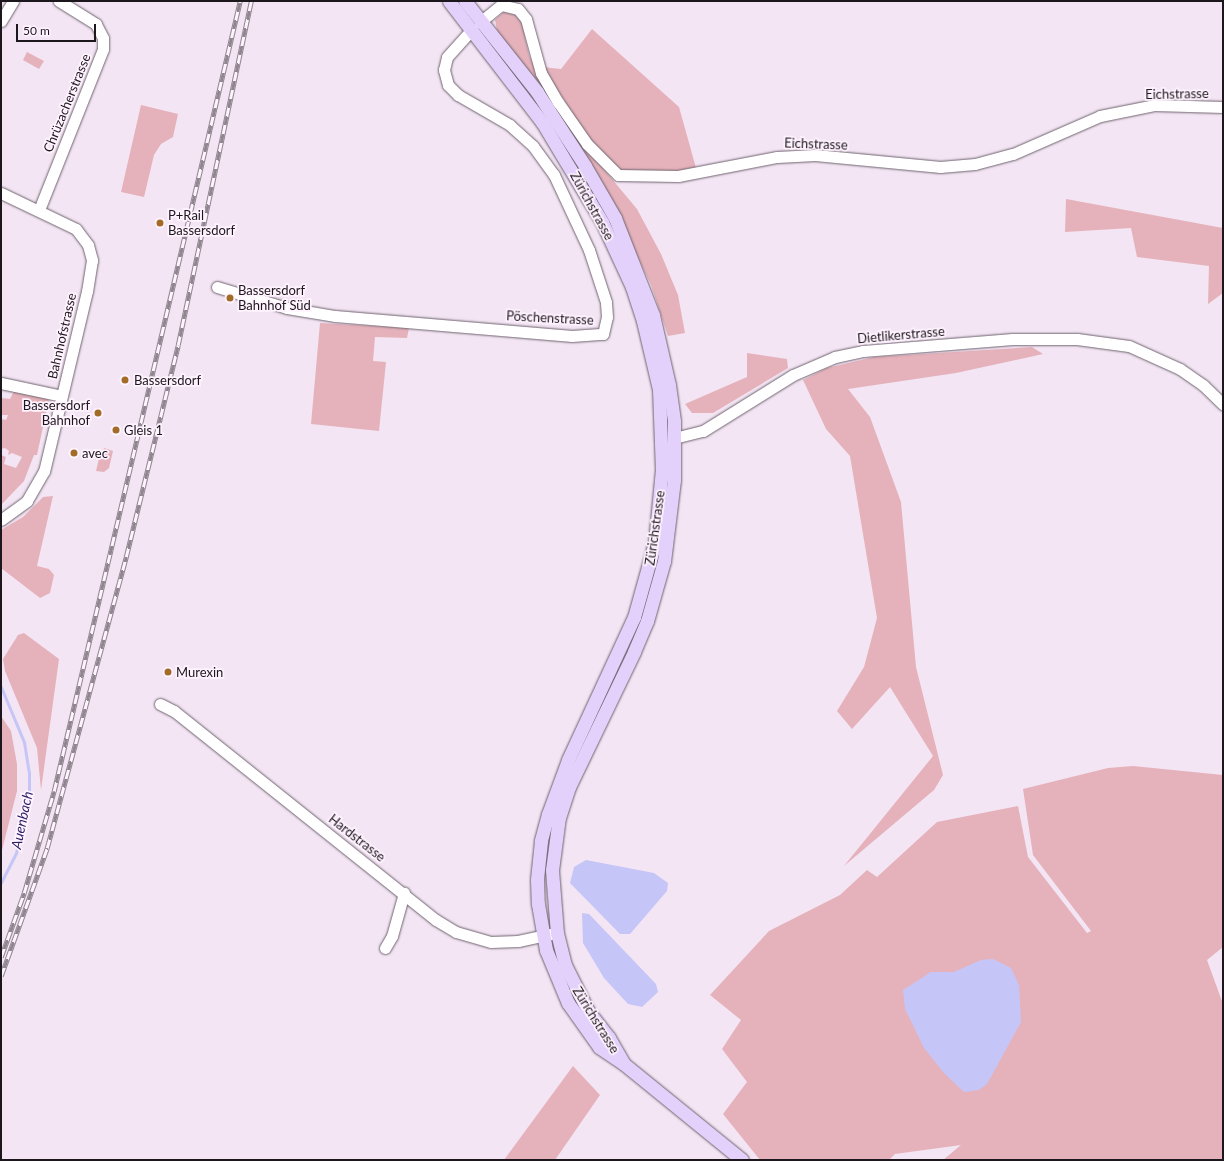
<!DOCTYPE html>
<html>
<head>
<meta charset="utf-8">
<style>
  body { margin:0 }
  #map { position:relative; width:1224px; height:1161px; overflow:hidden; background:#f3e5f3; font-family:Lato,sans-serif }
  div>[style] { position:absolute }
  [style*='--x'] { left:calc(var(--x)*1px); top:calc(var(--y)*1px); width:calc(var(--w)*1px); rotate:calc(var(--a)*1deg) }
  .green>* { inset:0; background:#e5b2bb }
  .water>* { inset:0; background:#c5c6f7 }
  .stream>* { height:3px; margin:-1.5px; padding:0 1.5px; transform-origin:1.5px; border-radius:1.5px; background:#c5c6f7 }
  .roads { filter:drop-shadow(0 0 1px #6f636f) drop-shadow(0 0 1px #6f636f) }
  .minor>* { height:11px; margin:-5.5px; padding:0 5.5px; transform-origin:5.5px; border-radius:5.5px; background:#fff }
  .major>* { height:13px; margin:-6.5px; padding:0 6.5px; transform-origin:6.5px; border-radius:6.5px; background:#e3d0fb }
  .rail>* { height:4.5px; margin-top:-2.25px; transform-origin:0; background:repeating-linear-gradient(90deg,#fff3ff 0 9px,#908690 0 18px); box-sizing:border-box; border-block:1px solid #908690 }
  .dots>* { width:11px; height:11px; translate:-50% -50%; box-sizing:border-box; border:2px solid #fff3ff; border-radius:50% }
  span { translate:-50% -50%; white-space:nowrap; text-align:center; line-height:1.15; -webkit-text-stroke:3.5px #fff3ff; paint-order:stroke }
  .street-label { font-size:13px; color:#1c171c }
  .poi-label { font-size:13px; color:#1c171c }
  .left { translate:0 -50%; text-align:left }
  .right { translate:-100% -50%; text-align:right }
  .water-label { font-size:14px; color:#2a2064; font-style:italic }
  .frame { position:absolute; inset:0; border:2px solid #1c171c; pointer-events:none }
  .scale { position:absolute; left:16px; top:24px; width:80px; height:18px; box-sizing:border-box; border:2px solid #1c171c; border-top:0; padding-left:5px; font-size:12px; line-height:14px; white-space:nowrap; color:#1c171c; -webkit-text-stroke:3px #fff3ff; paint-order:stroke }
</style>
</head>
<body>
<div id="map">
  <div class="green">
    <div style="clip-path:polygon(504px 12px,515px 15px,522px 23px,529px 55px,546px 95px,498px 35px,495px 20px)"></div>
    <div style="clip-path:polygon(592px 29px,679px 107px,696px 168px,677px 172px,619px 172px,588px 138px,543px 67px,561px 69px)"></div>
    <div style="clip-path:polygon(27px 52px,44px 61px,39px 69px,23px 60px)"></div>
    <div style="clip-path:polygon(141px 105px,178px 114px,173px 137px,161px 144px,154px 155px,144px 197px,121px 192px)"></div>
    <div style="clip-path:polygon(566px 124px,637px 209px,661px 254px,678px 295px,685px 333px,668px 336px,651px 285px,618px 216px)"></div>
    <div style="clip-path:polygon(1066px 199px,1223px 228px,1223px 293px,1208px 304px,1209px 266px,1137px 257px,1131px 228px,1065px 232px)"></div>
    <div style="clip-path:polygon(320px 323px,409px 328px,407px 338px,375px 337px,373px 361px,386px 362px,379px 431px,311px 424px)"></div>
    <div style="clip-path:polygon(1032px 347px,1043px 354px,956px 373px,848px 389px,870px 417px,901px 502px,916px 667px,943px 775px,934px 790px,844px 866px,933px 756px,890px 687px,852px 729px,837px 711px,864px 667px,877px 618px,850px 456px,826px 429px,803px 380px,827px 368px,874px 357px)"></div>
    <div style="clip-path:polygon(747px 353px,787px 359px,788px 368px,713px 413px,692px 413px,685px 404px,747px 377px)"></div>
    <div style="clip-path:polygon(14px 391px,49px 399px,37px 455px,34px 455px,24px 481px,1px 505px,1px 455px,6px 457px,4px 464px,16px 468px,22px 457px,12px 453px,8px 455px,9px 451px,5px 448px,1px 449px,1px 452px,1px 419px,6px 420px,8px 415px,1px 415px,2px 398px,10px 399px)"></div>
    <div style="clip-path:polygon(104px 448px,113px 451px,109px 468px,104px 472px,96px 471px,100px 454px,103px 454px)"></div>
    <div style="clip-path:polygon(53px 496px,37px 566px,49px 569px,54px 575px,50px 593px,40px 598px,1px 568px,1px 530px,23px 517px,43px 497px)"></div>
    <div style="clip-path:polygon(24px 633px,59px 659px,41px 790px,37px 748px,5px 671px,3px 659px,18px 635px)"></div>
    <div style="clip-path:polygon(1px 716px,11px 731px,17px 764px,17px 791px,1px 854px)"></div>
    <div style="clip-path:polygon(1133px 766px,1223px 775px,1223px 947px,1207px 960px,1223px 1004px,1223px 1160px,943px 1160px,961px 1145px,895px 1154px,889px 1160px,760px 1160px,723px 1114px,747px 1082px,722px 1049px,741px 1020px,710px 995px,769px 931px,840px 895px,867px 870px,877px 877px,937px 822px,1018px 806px,1028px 857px,1087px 933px,1091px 931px,1033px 855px,1023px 789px,1108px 768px)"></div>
    <div style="clip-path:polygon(573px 1066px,600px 1095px,555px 1160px,504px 1160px)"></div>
  </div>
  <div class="water">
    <div style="clip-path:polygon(586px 860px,654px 873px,668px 883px,667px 891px,630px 934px,620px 934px,570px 883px,574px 867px)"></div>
    <div style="clip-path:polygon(582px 913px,589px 914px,656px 984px,658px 992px,642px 1007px,628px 1004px,604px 978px,583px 943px)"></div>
    <div style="clip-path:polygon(993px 959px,1011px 968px,1019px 985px,1021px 1022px,987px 1084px,979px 1090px,964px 1092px,944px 1073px,924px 1048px,905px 1009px,903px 990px,931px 972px,954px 972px,981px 960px)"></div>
  </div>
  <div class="stream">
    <div style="--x:1;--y:687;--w:60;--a:67.3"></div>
    <div style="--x:24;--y:742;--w:30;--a:81"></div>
    <div style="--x:29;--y:772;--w:25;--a:90"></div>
    <div style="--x:29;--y:797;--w:57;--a:103.1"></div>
    <div style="--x:16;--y:853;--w:34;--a:117"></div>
  </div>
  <div class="roads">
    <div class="minor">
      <div style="--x:1;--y:21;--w:23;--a:-59"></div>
      <div style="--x:480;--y:22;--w:27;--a:-39"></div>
      <div style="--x:501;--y:5;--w:17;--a:13"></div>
      <div style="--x:518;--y:9;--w:13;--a:51"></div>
      <div style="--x:526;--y:19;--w:56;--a:74.5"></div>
      <div style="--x:541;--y:73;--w:34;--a:60"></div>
      <div style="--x:558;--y:102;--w:51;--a:55.4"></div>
      <div style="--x:587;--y:144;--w:44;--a:45"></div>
      <div style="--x:618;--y:175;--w:60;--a:1"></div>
      <div style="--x:678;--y:176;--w:101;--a:-10.9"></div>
      <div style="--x:777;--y:157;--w:38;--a:-3"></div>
      <div style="--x:815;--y:155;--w:126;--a:5.5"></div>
      <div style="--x:940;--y:167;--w:35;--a:-5"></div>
      <div style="--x:975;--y:164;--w:39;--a:-15"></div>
      <div style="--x:1013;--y:154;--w:95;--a:-23.6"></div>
      <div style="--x:1100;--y:116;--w:55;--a:-11.5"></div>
      <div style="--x:1154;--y:105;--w:69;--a:1.7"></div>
      <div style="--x:1;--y:193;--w:83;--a:25.6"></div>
      <div style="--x:76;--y:229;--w:20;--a:53"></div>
      <div style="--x:88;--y:245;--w:16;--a:75"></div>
      <div style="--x:92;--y:260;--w:31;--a:99"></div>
      <div style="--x:87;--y:291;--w:185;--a:103.4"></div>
      <div style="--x:44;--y:471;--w:34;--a:120"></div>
      <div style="--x:27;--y:501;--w:32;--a:144"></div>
      <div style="--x:39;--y:210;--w:173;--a:-68.3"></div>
      <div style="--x:103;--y:49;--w:11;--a:-90"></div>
      <div style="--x:103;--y:38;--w:16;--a:-117"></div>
      <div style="--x:96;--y:24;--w:44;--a:-148.1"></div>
      <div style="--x:217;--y:287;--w:73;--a:16.7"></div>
      <div style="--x:287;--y:308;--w:49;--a:9.5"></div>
      <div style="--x:335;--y:316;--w:238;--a:4.8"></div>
      <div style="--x:572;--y:336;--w:31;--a:-4"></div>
      <div style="--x:603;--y:334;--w:17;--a:-77"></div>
      <div style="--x:607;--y:317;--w:15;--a:-94"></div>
      <div style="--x:606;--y:302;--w:55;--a:-108.1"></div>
      <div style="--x:589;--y:250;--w:83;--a:-115"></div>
      <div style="--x:554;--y:175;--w:36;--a:-126"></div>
      <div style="--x:533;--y:146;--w:31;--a:-138"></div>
      <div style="--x:510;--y:125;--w:60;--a:-150"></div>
      <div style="--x:458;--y:95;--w:14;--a:-135"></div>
      <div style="--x:448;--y:85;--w:16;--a:-105"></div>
      <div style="--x:444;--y:70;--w:13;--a:-77"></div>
      <div style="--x:447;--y:57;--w:38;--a:-48"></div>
      <div style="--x:1;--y:383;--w:62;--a:12"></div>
      <div style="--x:674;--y:438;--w:30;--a:-14"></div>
      <div style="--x:703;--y:431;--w:106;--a:-31.9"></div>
      <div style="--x:793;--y:375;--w:46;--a:-23.2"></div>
      <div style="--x:835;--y:357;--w:29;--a:-12"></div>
      <div style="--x:863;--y:351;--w:150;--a:-4.6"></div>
      <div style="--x:1013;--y:339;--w:64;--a:0"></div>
      <div style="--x:1077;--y:339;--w:52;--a:7.7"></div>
      <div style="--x:1129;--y:346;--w:56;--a:24.3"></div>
      <div style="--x:1180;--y:369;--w:28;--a:35"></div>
      <div style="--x:1203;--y:385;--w:28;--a:44"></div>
      <div style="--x:160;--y:704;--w:16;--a:27"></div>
      <div style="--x:174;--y:711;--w:335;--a:38.6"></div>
      <div style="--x:436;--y:920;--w:23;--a:31"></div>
      <div style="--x:456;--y:932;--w:36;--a:16"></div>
      <div style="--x:491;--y:942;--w:27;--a:-2"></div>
      <div style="--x:518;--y:941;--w:35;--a:-12"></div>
      <div style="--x:385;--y:948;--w:14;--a:-60"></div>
      <div style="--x:392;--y:936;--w:45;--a:-74.4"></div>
    </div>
    <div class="major">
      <div style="--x:449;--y:1;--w:153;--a:52.5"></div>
      <div style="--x:542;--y:122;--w:117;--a:59"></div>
      <div style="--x:602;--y:222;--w:72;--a:65.2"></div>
      <div style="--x:632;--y:287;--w:36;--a:72"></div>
      <div style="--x:643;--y:321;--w:70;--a:76.8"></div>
      <div style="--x:659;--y:389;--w:80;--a:87.9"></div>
      <div style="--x:662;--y:469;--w:73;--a:95.5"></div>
      <div style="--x:655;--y:542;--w:78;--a:105.6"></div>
      <div style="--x:634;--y:617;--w:157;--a:114.8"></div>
      <div style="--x:568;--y:760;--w:58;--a:110.3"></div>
      <div style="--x:548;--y:814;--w:28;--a:105"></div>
      <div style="--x:541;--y:841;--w:39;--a:96"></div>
      <div style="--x:537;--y:880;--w:24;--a:88"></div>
      <div style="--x:538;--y:904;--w:47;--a:80.1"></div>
      <div style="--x:546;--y:950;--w:57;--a:67.5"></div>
      <div style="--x:568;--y:1003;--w:54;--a:54.8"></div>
      <div style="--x:599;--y:1047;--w:30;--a:34"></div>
      <div style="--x:624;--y:1064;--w:152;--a:39.1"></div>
      <div style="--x:465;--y:1;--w:116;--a:51.6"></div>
      <div style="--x:537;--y:92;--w:88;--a:57"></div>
      <div style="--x:585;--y:166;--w:60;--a:60"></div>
      <div style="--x:615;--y:218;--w:104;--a:68.6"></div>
      <div style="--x:653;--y:315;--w:72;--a:77.1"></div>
      <div style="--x:669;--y:385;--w:36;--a:82"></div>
      <div style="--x:674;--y:421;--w:59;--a:90"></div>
      <div style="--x:674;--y:480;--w:82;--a:97"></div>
      <div style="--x:664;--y:561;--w:62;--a:105.8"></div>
      <div style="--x:647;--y:621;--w:34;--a:113"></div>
      <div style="--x:634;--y:652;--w:150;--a:115.7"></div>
      <div style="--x:569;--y:787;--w:32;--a:108"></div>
      <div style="--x:559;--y:817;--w:53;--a:97.5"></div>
      <div style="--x:552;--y:870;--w:63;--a:85.5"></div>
      <div style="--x:557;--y:933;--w:33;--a:76"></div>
      <div style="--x:565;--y:965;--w:51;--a:63.4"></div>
      <div style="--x:588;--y:1011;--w:34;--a:52"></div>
      <div style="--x:609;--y:1038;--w:28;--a:60"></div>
    </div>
  </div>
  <div class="rail">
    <div style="--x:1;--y:957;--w:68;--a:-70.2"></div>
    <div style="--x:24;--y:893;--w:106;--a:-73.6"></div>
    <div style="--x:54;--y:791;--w:812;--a:-76.75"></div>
    <div style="--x:1;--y:976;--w:136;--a:-70.2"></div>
    <div style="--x:47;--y:848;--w:302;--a:-74.8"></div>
    <div style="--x:126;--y:557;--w:218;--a:-76.2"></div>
    <div style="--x:178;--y:345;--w:352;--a:-78"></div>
  </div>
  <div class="dots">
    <div style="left:160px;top:223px;background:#a26c27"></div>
    <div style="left:230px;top:298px;background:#a26c27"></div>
    <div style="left:125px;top:380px;background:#a26c27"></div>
    <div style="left:98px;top:413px;background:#a26c27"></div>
    <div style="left:116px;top:430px;background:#a26c27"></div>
    <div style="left:74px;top:453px;background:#a26c27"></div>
    <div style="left:168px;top:672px;background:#a26c27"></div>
  </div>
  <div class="street-label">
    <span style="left:1177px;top:94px;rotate:-1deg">Eichstrasse</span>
    <span style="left:67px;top:103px;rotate:-68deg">Chrüzacherstrasse</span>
    <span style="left:816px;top:144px;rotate:2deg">Eichstrasse</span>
    <span style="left:592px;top:206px;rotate:61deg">Zürichstrasse</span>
    <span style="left:550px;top:318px;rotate:3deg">Pöschenstrasse</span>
    <span style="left:901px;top:335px;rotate:-5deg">Dietlikerstrasse</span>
    <span style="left:62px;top:336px;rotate:-77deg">Bahnhofstrasse</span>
    <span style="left:655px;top:528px;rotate:-82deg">Zürichstrasse</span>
    <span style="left:357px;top:838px;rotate:38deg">Hardstrasse</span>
    <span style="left:596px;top:1020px;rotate:58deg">Zürichstrasse</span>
  </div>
  <div class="poi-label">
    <span class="left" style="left:168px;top:223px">P+Rail<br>Bassersdorf</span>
    <span class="left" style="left:238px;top:298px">Bassersdorf<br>Bahnhof Süd</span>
    <span class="left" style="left:134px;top:380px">Bassersdorf</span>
    <span class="right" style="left:90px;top:413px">Bassersdorf<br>Bahnhof</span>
    <span class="left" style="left:124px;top:430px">Gleis 1</span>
    <span class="left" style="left:82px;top:453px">avec</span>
    <span class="left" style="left:176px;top:672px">Murexin</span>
  </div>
  <div class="water-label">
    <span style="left:22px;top:820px;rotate:-78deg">Auenbach</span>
  </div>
  <div class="frame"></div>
  <div class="scale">50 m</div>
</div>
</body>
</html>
